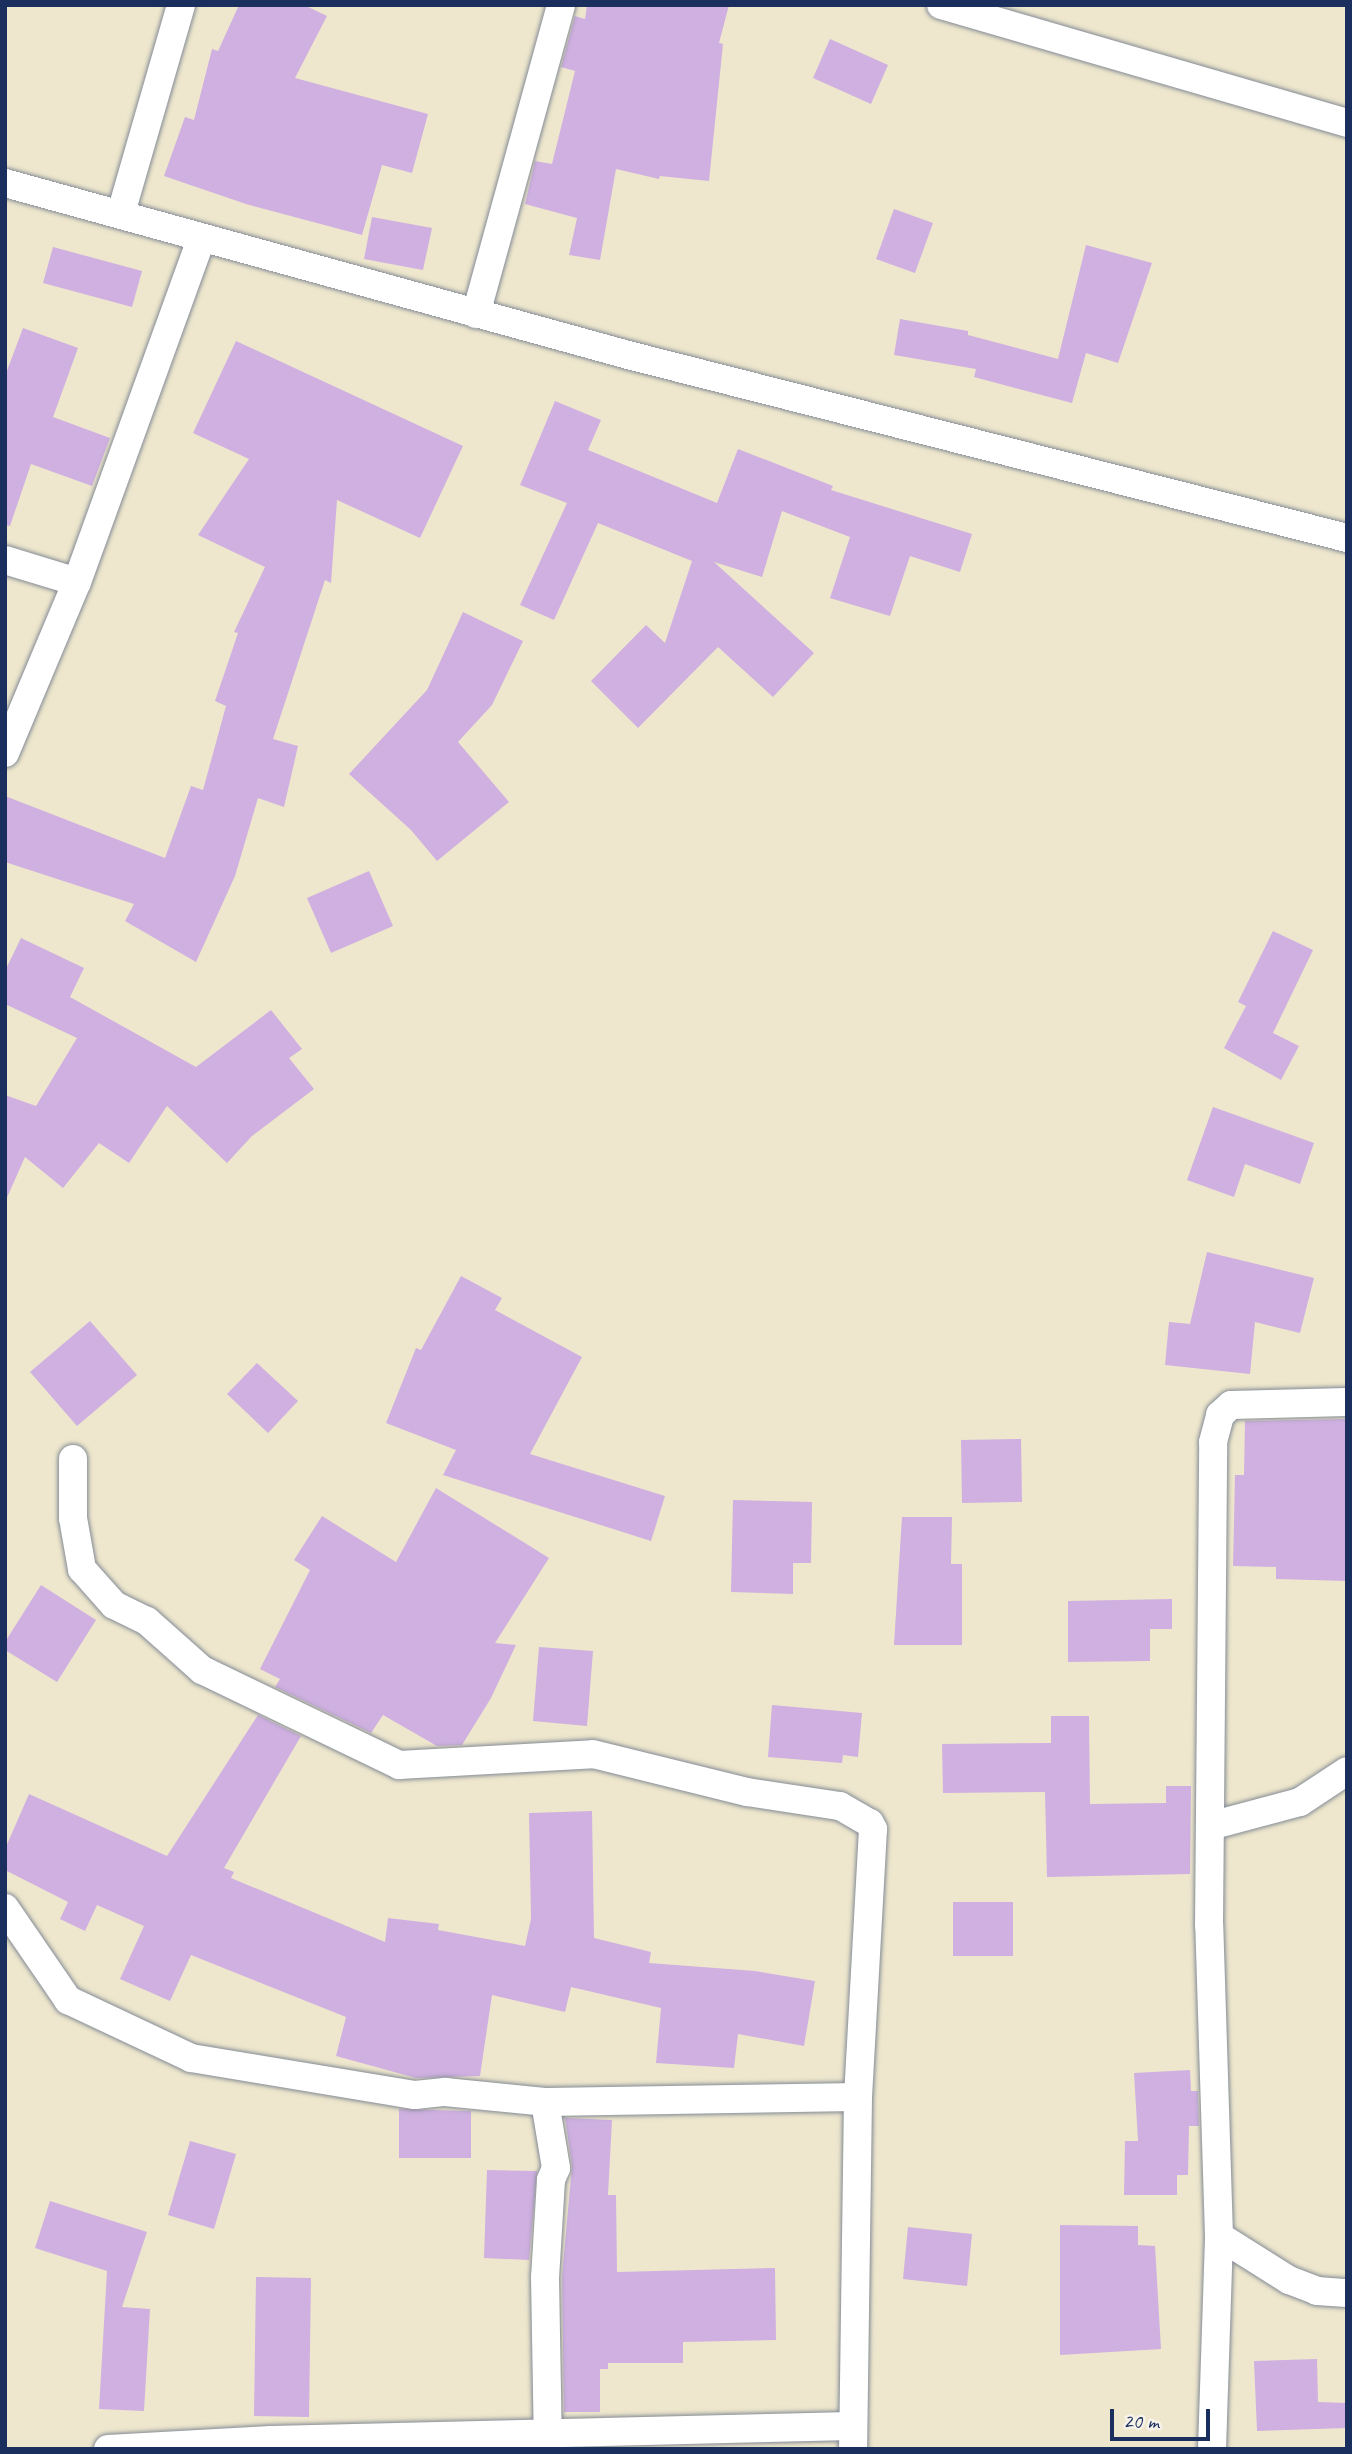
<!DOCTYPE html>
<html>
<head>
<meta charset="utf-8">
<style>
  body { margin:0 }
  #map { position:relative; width:1352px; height:2454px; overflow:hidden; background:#eee7cd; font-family:Caveat,sans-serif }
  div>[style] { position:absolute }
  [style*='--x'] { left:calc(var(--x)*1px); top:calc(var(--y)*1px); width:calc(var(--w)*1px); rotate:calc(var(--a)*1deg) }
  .building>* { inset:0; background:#cfb0e1 }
  .roads { filter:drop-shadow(0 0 2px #848b96) drop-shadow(0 0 2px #848b96) }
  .minor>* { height:28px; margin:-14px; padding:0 14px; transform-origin:14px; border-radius:14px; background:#fff }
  span { translate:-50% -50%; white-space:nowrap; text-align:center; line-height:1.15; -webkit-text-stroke:7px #f7f3e8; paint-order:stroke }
  .frame { position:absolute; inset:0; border:7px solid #1b2f5e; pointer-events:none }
  .scale { position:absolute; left:1110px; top:2409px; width:100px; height:32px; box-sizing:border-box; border:4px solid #1b2f5e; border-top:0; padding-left:9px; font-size:21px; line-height:24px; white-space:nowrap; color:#1b2f5e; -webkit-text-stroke:5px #f7f3e8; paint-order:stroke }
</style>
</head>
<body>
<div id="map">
  <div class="building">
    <div style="clip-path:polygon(239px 5px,304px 5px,327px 16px,295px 78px,428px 114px,412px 173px,382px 165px,362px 235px,246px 204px,164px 176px,185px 117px,194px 120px,212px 49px,218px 51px)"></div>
    <div style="clip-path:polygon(587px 5px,729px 5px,719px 43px,723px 44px,709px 181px,660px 176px,659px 179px,616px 169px,600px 260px,569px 255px,577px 218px,525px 204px,535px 161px,552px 164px,575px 71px,561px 67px,575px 16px,585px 19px)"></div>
    <div style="clip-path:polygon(830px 39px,888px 65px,871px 104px,813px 78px)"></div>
    <div style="clip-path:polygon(894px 209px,933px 223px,915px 273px,876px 259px)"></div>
    <div style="clip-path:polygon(372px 217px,432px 228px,423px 270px,364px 259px)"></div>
    <div style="clip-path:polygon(1086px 245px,1152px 263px,1118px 363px,1086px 353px,1072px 403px,974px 377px,976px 369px,894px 355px,900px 319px,968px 331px,968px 335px,1058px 359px)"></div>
    <div style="clip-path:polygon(53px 247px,142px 271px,132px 307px,43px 283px)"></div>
    <div style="clip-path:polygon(23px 328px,78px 348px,53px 417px,110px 438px,92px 486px,31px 464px,10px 526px,5px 525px,5px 376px)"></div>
    <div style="clip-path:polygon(236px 341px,463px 446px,420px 538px,337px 500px,331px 583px,325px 580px,273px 739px,298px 746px,284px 807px,258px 798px,235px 876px,196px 962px,125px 921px,134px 904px,5px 862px,5px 796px,165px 858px,191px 786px,203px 790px,226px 706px,215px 701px,238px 633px,234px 632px,265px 567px,198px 535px,249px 459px,193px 433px)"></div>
    <div style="clip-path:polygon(555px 401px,601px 420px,588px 450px,717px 503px,738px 449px,833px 486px,831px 490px,972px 534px,960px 572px,910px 556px,890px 616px,830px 598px,850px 537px,782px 511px,762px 577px,714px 562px,814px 653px,773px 697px,718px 647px,638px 728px,591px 681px,646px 625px,665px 643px,692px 561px,598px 523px,554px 620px,520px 605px,567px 503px,520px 485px)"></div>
    <div style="clip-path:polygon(463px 612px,523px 641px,492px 705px,458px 742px,509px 802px,437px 861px,411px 830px,349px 774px,427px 690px)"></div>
    <div style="clip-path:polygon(369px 871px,393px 926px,331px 953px,307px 898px)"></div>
    <div style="clip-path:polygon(1273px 931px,1313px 950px,1273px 1033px,1299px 1046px,1281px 1080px,1224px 1048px,1246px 1006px,1238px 1002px)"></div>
    <div style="clip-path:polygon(21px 938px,84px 968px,70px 997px,196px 1067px,271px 1010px,302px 1049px,289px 1058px,314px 1089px,252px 1136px,227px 1163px,167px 1106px,129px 1163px,99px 1143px,63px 1188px,25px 1157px,5px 1202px,5px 1095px,36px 1106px,77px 1038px,5px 1004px,5px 971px)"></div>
    <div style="clip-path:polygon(1213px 1107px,1314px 1143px,1300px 1184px,1245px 1164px,1234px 1197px,1187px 1180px)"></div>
    <div style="clip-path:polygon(1207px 1252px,1314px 1278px,1300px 1333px,1255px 1322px,1250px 1374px,1165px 1365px,1169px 1322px,1190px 1324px)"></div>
    <div style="clip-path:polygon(461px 1276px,502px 1298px,495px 1310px,582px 1357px,530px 1454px,665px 1496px,651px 1541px,443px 1475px,456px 1450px,386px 1423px,416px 1348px,421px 1350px)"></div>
    <div style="clip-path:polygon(90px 1321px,137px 1375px,77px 1426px,30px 1372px)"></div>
    <div style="clip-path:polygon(257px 1363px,298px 1401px,268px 1433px,227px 1394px)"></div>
    <div style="clip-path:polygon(1347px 1419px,1347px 1581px,1276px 1579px,1276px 1567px,1233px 1566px,1235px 1475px,1244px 1475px,1245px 1421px)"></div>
    <div style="clip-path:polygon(1021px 1439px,1022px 1502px,962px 1503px,961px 1440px)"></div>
    <div style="clip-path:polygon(436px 1488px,549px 1558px,495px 1643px,516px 1645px,491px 1698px,462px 1745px,437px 1746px,383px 1715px,371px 1733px,275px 1687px,280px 1679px,260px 1669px,310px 1570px,294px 1560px,322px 1516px,396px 1562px)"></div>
    <div style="clip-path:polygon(733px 1500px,812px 1502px,811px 1563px,793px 1563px,793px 1594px,731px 1592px)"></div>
    <div style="clip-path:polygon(902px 1517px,952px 1517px,951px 1564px,962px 1564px,962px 1645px,894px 1645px)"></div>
    <div style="clip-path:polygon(41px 1585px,96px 1620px,57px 1682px,5px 1650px,5px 1642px)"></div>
    <div style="clip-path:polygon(1172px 1599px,1172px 1629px,1150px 1629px,1150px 1661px,1068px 1662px,1068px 1601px)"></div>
    <div style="clip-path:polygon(539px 1647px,593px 1651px,587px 1726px,533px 1721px)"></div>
    <div style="clip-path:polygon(772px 1705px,862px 1713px,858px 1757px,843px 1755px,842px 1763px,768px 1757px)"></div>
    <div style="clip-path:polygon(258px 1715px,301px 1736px,224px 1868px,234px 1872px,231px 1878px,385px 1942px,388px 1918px,439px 1924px,438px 1930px,525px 1946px,531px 1919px,529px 1813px,592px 1811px,594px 1938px,651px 1952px,649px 1963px,755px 1971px,815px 1981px,804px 2046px,738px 2034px,734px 2068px,656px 2063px,661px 2008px,571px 1987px,565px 2012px,492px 1995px,480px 2076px,416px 2078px,336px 2056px,346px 2017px,191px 1955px,170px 2001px,120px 1979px,144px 1926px,97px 1905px,85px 1931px,60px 1919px,68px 1902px,5px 1870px,5px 1849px,29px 1794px,167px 1856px)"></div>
    <div style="clip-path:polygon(1051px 1716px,1089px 1716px,1090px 1804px,1166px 1803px,1166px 1786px,1191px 1786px,1190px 1874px,1047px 1877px,1045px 1792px,943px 1793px,942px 1744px,1051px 1743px)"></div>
    <div style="clip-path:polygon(953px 1902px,1013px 1902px,1013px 1956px,953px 1956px)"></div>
    <div style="clip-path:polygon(1190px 2070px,1191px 2091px,1198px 2091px,1199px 2126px,1189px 2126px,1188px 2175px,1177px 2175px,1177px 2195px,1124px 2195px,1125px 2141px,1138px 2141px,1134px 2073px)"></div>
    <div style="clip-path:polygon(399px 2109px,471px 2111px,471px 2158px,399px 2158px)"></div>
    <div style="clip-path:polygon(565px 2118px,612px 2120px,608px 2195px,616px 2195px,617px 2272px,775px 2268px,776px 2340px,683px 2342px,683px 2363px,608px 2363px,608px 2369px,600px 2369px,600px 2412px,564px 2412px,562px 2277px,572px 2166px)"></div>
    <div style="clip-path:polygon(190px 2141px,236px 2154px,214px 2229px,168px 2215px)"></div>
    <div style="clip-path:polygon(487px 2170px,537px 2171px,529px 2260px,484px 2258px)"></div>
    <div style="clip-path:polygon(50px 2201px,147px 2232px,122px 2307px,150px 2309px,144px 2411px,99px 2409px,107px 2271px,35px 2248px)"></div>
    <div style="clip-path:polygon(1060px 2225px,1138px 2226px,1138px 2245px,1155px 2246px,1161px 2349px,1060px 2355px)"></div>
    <div style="clip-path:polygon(908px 2227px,972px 2234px,967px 2286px,903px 2279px)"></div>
    <div style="clip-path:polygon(256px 2277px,311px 2278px,309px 2417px,254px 2416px)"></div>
    <div style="clip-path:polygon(1317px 2359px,1318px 2402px,1347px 2403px,1347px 2428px,1257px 2431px,1254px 2361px)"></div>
  </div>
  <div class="roads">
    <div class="minor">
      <div style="--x:941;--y:5;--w:423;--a:16.2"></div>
      <div style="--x:5;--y:183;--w:650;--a:15.43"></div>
      <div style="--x:632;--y:356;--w:738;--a:14.28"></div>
      <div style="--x:121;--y:213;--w:216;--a:-73.9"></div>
      <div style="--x:476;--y:314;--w:320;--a:-74.6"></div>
      <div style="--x:5;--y:560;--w:75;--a:17"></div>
      <div style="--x:5;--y:753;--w:186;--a:-67.2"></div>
      <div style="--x:77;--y:582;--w:365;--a:-70.1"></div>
      <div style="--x:73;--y:1459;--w:59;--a:90"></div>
      <div style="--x:73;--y:1518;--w:52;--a:80"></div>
      <div style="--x:82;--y:1569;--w:48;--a:48.4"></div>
      <div style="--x:114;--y:1605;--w:37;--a:26"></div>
      <div style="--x:147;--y:1621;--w:74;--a:41.7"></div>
      <div style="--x:202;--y:1670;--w:219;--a:25.7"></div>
      <div style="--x:399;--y:1765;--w:194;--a:-3.2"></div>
      <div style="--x:593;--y:1754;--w:159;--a:13.9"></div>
      <div style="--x:747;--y:1792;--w:94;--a:8.6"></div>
      <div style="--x:840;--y:1806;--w:34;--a:30"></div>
      <div style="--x:870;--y:1823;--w:7;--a:63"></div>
      <div style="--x:873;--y:1829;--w:268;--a:93.2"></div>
      <div style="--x:858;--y:2097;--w:352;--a:90.8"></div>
      <div style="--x:1210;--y:1826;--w:93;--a:-14.9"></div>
      <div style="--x:1300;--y:1802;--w:56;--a:-33.4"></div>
      <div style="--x:5;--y:1908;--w:112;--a:55.6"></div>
      <div style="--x:68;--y:2000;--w:136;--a:25.2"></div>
      <div style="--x:191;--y:2058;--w:227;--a:9.4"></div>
      <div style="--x:415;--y:2095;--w:30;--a:-6"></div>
      <div style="--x:445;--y:2092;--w:100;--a:5.7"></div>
      <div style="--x:545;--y:2102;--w:67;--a:80.5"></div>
      <div style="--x:556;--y:2168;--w:13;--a:113"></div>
      <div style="--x:551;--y:2180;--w:97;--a:93.5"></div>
      <div style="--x:545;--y:2277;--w:172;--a:89"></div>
      <div style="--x:545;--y:2102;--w:313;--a:-0.9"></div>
      <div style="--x:1219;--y:2236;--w:83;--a:32.2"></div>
      <div style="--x:1289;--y:2280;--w:30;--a:21"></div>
      <div style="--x:1317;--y:2291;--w:30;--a:4"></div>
      <div style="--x:108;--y:2449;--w:163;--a:-3.2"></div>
      <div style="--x:271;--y:2440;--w:580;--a:-1.38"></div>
      <div style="--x:1212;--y:2449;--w:213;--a:-88.1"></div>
      <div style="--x:1219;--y:2236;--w:311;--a:-91.8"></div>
      <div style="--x:1209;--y:1925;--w:483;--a:-89.5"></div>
      <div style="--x:1213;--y:1442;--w:28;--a:-75"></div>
      <div style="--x:1220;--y:1415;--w:15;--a:-42"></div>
      <div style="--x:1231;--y:1405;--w:116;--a:-1.5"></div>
    </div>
  </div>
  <div class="frame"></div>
  <div class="scale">20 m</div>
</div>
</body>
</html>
